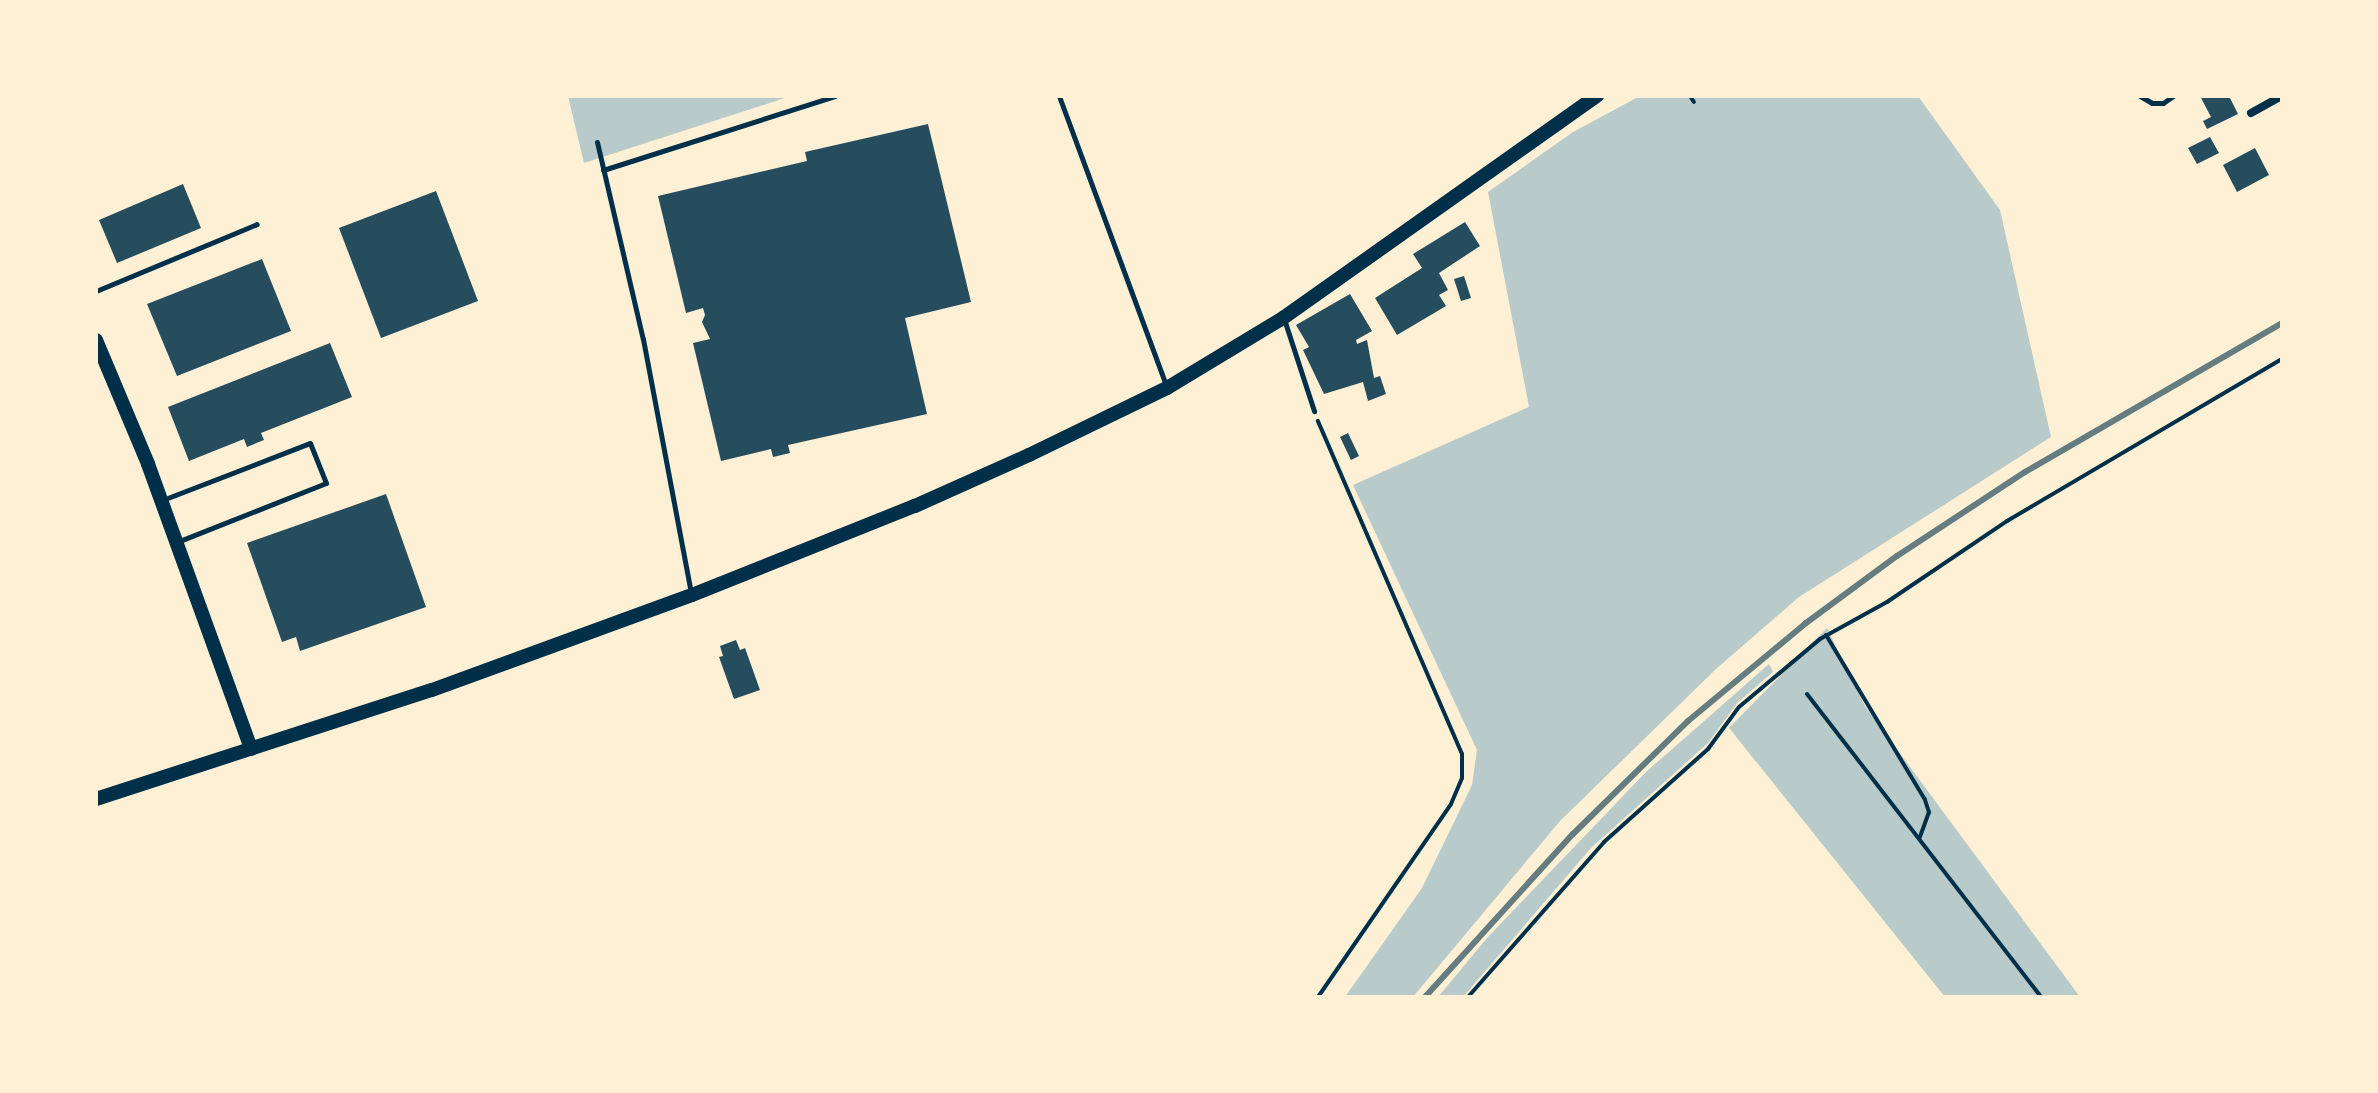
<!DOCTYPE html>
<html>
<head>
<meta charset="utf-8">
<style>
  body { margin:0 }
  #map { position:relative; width:2378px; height:1093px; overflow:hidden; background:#fdf0d5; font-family:Rubik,sans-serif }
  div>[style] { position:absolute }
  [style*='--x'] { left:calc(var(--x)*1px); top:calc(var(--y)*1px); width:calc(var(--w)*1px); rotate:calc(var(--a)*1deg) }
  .green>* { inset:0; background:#b9caca }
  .building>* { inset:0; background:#264d5e }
  .path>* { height:4px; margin:-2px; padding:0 2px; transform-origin:2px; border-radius:2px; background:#003049 }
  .service>* { height:5px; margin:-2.5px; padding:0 2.5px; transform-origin:2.5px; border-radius:2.5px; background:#003049 }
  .minor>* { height:8px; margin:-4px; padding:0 4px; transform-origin:4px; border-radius:4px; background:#003049 }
  .tertiary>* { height:14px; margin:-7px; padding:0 7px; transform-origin:7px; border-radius:7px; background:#003049 }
  .rail>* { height:6px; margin:-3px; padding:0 3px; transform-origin:3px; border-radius:3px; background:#657d81 }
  span { translate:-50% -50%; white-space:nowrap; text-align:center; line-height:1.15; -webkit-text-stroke:8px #fdf0d5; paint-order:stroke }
  .frame { position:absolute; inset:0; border:98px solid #fdf0d5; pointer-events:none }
</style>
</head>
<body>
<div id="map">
  <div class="green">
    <div style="clip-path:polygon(568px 96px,791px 96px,584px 163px)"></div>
    <div style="clip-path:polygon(1640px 96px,1918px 96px,2000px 210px,2051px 437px,1799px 597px,1716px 669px,1560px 821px,1413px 997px,1345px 997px,1422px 888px,1472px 785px,1477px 750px,1353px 485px,1529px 407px,1488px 192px,1573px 132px)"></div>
    <div style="clip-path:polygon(1827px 628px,1865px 706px,2080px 997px,1945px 997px,1729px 728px)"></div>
    <div style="clip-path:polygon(1769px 664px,1773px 672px,1737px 703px,1708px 743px,1591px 848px,1463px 997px,1438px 997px,1487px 938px,1646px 772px)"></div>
  </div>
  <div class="building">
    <div style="clip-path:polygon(2200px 96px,2229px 96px,2238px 114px,2207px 129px,2203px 121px,2211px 117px)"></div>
    <div style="clip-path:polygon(928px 124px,971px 302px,905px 318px,927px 414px,788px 445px,790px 453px,773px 457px,771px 449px,721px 461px,693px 343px,710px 339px,702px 322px,705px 315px,703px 308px,686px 313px,658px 196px,807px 161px,805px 152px)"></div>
    <div style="clip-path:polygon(2210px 137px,2219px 153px,2197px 164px,2188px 148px)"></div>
    <div style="clip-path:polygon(2255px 148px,2269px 175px,2237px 192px,2223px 165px)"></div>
    <div style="clip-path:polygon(183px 184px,201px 228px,117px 263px,99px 220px)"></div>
    <div style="clip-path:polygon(436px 191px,478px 301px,381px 338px,339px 228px)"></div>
    <div style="clip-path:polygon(1465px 222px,1480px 246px,1439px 273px,1448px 290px,1439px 295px,1446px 306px,1397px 335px,1375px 298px,1422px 268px,1413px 254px)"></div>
    <div style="clip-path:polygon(262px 259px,291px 331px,177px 376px,147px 304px)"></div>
    <div style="clip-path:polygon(1464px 276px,1471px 298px,1461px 301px,1454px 279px)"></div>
    <div style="clip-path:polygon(1350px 294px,1372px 331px,1356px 340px,1357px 344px,1367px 340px,1374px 378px,1380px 376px,1386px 394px,1368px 401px,1363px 382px,1324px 394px,1303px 350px,1309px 347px,1296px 325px)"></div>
    <div style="clip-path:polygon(330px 343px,352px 397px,261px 433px,264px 440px,247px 447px,244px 439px,189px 461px,168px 407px)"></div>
    <div style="clip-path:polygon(1348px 433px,1359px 456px,1351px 460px,1340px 437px)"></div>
    <div style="clip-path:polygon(386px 494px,426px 607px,300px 651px,296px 637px,282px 642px,247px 543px)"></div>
    <div style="clip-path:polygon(736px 640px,740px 650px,745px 648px,760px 690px,734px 699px,719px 657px,723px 656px,720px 646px)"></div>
  </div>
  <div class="path">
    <div style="--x:1690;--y:96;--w:7;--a:56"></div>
    <div style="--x:1826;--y:635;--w:192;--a:59"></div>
    <div style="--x:1925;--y:800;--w:13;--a:72"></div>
    <div style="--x:1929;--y:812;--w:27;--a:110"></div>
    <div style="--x:1807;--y:694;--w:383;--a:52.3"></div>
    <div style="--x:1318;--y:997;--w:234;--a:-55.4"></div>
    <div style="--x:1451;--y:804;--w:28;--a:-67"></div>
    <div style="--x:1462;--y:778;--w:24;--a:-90"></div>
    <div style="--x:1462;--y:754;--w:363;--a:-113.4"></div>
    <div style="--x:1468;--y:997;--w:206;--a:-48.7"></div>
    <div style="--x:1604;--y:842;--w:140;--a:-41.8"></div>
    <div style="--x:1708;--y:749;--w:52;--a:-53.6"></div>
    <div style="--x:1739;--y:707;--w:106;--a:-40"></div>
    <div style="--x:1820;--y:639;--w:77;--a:-28.9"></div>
    <div style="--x:1887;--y:602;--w:145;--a:-34"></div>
    <div style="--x:2007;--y:521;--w:319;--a:-30.5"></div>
  </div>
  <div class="service">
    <div style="--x:1059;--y:96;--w:311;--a:69.7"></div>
    <div style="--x:2140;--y:96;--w:14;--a:30"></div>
    <div style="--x:2152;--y:103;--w:11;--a:0"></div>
    <div style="--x:2163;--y:103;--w:12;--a:-35"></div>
    <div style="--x:597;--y:142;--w:202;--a:76.9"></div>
    <div style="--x:643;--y:339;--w:259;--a:79.3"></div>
    <div style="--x:603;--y:170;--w:244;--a:-17.7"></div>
    <div style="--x:96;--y:291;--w:174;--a:-22.6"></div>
    <div style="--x:1284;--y:319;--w:97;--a:71.9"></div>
    <div style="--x:165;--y:499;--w:155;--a:-21.1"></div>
    <div style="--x:310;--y:443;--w:43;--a:68.2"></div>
    <div style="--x:326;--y:483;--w:160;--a:158.4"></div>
  </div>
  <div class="minor">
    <div style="--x:2251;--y:113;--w:35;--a:-29"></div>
  </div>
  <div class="tertiary">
    <div style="--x:96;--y:340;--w:134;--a:67.2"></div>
    <div style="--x:148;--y:464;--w:303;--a:70.1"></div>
    <div style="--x:96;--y:799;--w:353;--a:-18"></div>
    <div style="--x:432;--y:690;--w:277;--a:-20.1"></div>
    <div style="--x:692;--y:595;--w:240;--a:-21.8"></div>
    <div style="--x:915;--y:506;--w:125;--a:-24.1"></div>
    <div style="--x:1029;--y:455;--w:153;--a:-25.9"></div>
    <div style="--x:1167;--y:388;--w:135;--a:-31.1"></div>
    <div style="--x:1283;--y:318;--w:385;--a:-35.3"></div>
  </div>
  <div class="rail">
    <div style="--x:1425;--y:997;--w:220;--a:-47.8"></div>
    <div style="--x:1573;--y:834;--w:161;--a:-44.5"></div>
    <div style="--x:1688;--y:721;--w:153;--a:-39.7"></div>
    <div style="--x:1806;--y:623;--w:113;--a:-36.4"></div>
    <div style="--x:1897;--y:556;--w:153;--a:-33.3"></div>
    <div style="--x:2025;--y:472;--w:297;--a:-30.1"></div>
  </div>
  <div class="frame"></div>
</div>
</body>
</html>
